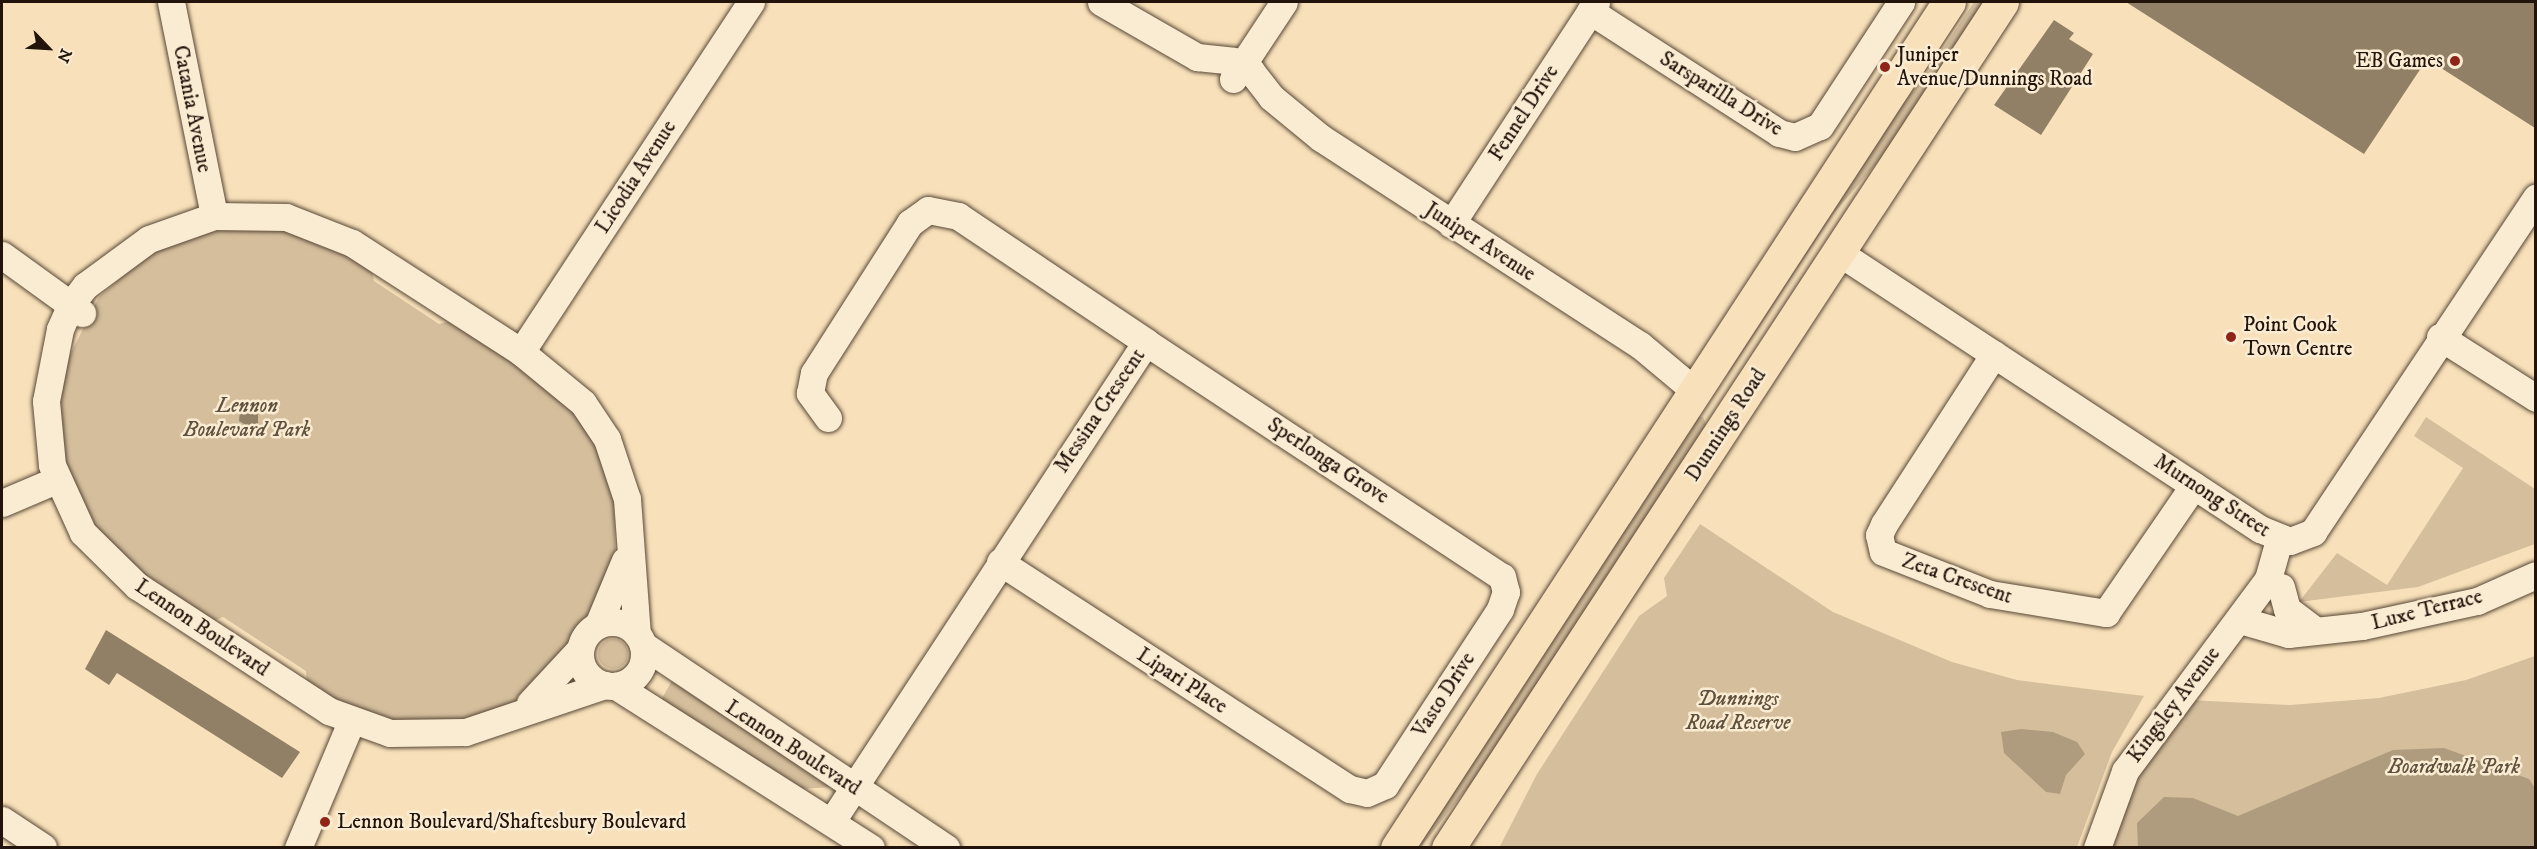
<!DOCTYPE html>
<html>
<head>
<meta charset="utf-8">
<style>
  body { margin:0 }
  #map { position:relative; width:2537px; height:849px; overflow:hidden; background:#f8e1ba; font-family:"IM FELL DW Pica",serif }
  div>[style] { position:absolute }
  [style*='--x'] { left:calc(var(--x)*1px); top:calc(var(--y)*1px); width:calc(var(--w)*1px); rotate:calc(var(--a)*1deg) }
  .green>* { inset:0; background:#d4be9c }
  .round { border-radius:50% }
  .water>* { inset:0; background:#af9b7e }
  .building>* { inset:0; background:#917f66 }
  .roads { filter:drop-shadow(0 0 2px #584737) drop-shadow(0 0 2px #584737) }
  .minor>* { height:27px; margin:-13.5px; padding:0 13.5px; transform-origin:13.5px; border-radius:13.5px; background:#faecd2 }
  .minor>.ring { margin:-13.5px; padding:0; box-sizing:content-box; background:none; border:27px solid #faecd2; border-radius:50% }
  .major>* { height:33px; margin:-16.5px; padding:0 16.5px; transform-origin:16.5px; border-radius:16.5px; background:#f8e1ba }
  .dots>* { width:16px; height:16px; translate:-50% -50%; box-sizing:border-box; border:3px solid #faecd2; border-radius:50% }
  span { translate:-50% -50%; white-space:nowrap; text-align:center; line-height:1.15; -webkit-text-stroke:5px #faecd2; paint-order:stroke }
  .poi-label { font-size:21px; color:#22140b }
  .left { translate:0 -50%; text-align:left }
  .right { translate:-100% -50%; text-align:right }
  .street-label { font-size:21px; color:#22140b }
  .park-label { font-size:21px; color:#60503e; font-style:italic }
  .frame { position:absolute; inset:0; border:3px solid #22140b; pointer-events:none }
  .north { position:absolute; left:18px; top:18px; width:60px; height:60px; -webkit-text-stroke:4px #faecd2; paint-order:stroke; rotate:115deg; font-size:16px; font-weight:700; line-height:24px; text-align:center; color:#22140b }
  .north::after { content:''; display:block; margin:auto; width:21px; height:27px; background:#22140b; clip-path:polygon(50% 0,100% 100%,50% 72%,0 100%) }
</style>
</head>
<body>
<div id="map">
  <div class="green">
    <div style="clip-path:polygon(1974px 2px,1984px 2px,1884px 155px,1833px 214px,1729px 373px,1724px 373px,1856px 161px,1926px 75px)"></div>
    <div style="clip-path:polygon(267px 226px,318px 239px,372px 270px,374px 281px,439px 324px,450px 321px,535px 376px,570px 407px,598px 448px,614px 500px,615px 556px,589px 620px,519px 699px,504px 707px,451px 722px,391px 720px,340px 703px,307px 683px,306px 671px,223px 617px,213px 621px,138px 571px,98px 534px,66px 471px,58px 403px,65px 365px,99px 297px,152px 251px,215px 229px)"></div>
    <div style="clip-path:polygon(1696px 416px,1703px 417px,1707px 427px,1490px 759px,1421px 847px,1411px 848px)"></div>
    <div style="clip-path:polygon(2426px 417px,2535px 489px,2535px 544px,2418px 587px,2299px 602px,2337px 553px,2387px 585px,2463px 468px,2414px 436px)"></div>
    <div style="clip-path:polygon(1700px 524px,1833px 612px,1952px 662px,2017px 680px,2144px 696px,2112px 752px,2077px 847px,1499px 848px,1537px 774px,1639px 616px,1667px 596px,1664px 578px)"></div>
    <div class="round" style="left:598px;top:639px;width:30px;height:30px"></div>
    <div style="clip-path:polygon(2535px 656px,2535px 847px,2110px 848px,2126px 789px,2189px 700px,2290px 705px,2379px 698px,2466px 680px)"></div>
    <div style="clip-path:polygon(673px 679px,832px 787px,800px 789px,661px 700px)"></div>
  </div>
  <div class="water">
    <div style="clip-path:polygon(2021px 729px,2053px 732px,2077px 742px,2085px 754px,2066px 775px,2060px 794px,2046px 792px,2004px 753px,2001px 732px)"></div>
    <div style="clip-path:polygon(2444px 748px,2529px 779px,2535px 788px,2535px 847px,2138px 847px,2137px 823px,2164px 797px,2193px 798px,2238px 816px,2393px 750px)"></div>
  </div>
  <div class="building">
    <div style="clip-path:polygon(2126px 2px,2535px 2px,2535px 128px,2427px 59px,2364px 154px)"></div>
    <div style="clip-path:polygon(2054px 20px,2074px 33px,2069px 39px,2093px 54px,2041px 135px,1994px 105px)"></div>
    <div style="clip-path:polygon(249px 406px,258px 411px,258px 423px,249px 427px,239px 421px,240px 411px)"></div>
    <div style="clip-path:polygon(106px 630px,300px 752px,282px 778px,117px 673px,109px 685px,85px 669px)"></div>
  </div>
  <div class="roads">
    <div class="minor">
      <div style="--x:171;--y:2;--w:218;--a:78.6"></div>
      <div style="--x:1101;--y:2;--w:111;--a:29.8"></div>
      <div style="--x:1197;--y:57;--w:36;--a:6"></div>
      <div style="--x:1233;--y:61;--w:21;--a:29"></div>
      <div style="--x:1251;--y:71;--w:33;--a:52"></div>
      <div style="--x:1271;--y:97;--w:65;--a:39.4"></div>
      <div style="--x:1321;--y:138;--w:380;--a:33"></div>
      <div style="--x:1640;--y:345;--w:72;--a:39.9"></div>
      <div style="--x:1590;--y:11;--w:225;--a:32.8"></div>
      <div style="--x:1779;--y:133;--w:16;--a:14"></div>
      <div style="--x:1795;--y:137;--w:27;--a:-24"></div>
      <div style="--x:1820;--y:126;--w:148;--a:-56.8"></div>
      <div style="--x:1233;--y:79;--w:92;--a:-56.5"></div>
      <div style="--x:1451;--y:224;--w:265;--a:-56.8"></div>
      <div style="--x:1838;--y:252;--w:505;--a:33.28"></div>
      <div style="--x:2260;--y:529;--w:32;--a:22"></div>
      <div style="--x:2290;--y:541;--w:25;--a:-21"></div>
      <div style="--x:2313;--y:532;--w:402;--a:-56.3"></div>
      <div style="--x:2;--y:255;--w:99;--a:35.9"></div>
      <div style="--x:2440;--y:337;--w:114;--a:32.4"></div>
      <div style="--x:521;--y:352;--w:419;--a:-56.7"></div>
      <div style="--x:1994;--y:354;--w:202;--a:122.9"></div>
      <div style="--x:1884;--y:524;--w:12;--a:114"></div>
      <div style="--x:1879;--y:535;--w:17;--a:77"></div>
      <div style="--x:1883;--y:552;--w:115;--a:21.4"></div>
      <div style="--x:1990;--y:594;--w:118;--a:9.3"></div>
      <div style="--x:2106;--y:613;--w:155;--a:-55.5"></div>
      <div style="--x:828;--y:418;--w:31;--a:-126"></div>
      <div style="--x:810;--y:393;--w:20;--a:-79"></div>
      <div style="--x:814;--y:373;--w:178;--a:-57.4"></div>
      <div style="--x:910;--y:223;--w:22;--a:-36"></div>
      <div style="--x:928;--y:210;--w:31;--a:11"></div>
      <div style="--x:958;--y:216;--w:226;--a:33.8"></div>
      <div style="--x:1146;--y:342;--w:573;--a:123.25"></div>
      <div style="--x:2;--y:503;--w:59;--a:-23.1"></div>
      <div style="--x:1000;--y:562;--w:417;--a:33"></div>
      <div style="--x:1350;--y:789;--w:17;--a:13"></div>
      <div style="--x:1367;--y:793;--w:20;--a:-24"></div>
      <div style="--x:1385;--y:785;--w:210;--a:-56.8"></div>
      <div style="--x:1500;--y:609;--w:18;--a:-71"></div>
      <div style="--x:1506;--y:592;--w:16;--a:-105"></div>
      <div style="--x:1502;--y:577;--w:427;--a:-146.6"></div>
      <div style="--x:2281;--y:587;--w:23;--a:75"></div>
      <div style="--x:2287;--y:609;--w:34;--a:37"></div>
      <div class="ring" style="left:580px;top:622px;width:37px;height:37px"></div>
      <div style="--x:2247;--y:622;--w:43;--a:16.3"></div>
      <div style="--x:2288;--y:634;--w:74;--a:-6.2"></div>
      <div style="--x:2362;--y:626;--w:118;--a:-12.3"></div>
      <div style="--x:2477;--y:601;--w:64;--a:-23.8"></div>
      <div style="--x:598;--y:625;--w:70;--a:-67.4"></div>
      <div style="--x:643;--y:645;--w:365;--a:33.8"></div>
      <div style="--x:605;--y:685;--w:148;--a:161.4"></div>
      <div style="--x:465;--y:732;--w:75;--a:179.2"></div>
      <div style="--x:390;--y:733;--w:65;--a:-160.2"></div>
      <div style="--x:329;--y:711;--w:229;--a:-146.9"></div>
      <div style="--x:137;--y:586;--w:76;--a:-135.5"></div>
      <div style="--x:83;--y:533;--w:75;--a:-114.5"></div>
      <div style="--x:52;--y:465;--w:64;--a:-95.4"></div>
      <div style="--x:46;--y:401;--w:73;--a:-79"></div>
      <div style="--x:60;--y:329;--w:27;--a:-66"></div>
      <div style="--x:71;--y:304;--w:23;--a:-52"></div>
      <div style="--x:85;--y:286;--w:79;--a:-36.3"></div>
      <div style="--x:149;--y:239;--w:69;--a:-19.5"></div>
      <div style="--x:214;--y:216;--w:72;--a:0.8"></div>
      <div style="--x:286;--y:217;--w:71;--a:21.5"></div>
      <div style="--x:352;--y:243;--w:201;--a:32.8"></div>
      <div style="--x:521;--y:352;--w:80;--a:39.4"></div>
      <div style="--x:583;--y:403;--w:43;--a:56.3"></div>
      <div style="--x:607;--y:439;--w:63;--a:71.6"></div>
      <div style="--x:627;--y:499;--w:135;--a:85.8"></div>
      <div style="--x:616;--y:686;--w:302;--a:32.4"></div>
      <div style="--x:530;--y:703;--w:74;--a:-47.2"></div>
      <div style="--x:2;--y:820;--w:49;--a:33.4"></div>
      <div style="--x:298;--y:848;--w:137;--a:-67.2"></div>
      <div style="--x:2097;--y:848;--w:82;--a:-70"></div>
      <div style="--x:2125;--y:771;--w:239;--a:-53.3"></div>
      <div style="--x:2268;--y:579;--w:41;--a:-74.2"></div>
    </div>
    <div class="major">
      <div style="--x:1397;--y:848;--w:1010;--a:-56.88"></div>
      <div style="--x:1448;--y:848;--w:1011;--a:-56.78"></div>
    </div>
  </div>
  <div class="dots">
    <div style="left:2455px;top:61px;background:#8f2418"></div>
    <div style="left:1885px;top:67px;background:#8f2418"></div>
    <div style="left:2231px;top:337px;background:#8f2418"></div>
    <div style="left:325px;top:822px;background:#8f2418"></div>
  </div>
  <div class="poi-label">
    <span class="left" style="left:1897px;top:67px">Juniper<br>Avenue/Dunnings Road</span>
    <span class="right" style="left:2443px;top:61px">EB Games</span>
    <span class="left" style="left:2243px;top:337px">Point Cook<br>Town Centre</span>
    <span class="left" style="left:337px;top:822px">Lennon Boulevard/Shaftesbury Boulevard</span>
  </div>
  <div class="street-label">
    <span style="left:1721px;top:94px;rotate:32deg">Sarsparilla Drive</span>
    <span style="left:192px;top:109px;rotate:79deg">Catania Avenue</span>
    <span style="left:1524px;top:113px;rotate:-57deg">Fennel Drive</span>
    <span style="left:636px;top:177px;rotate:-57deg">Licodia Avenue</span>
    <span style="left:1480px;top:242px;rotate:33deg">Juniper Avenue</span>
    <span style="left:1100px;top:411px;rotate:-56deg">Messina Crescent</span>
    <span style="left:1726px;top:425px;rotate:-57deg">Dunnings Road</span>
    <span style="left:1328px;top:461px;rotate:33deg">Sperlonga Grove</span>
    <span style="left:2212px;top:496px;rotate:33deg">Murnong Street</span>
    <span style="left:1957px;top:579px;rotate:19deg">Zeta Crescent</span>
    <span style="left:2427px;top:610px;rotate:-14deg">Luxe Terrace</span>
    <span style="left:202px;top:628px;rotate:34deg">Lennon Boulevard</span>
    <span style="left:1182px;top:681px;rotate:33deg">Lipari Place</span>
    <span style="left:1444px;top:695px;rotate:-57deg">Vasto Drive</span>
    <span style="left:2174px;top:705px;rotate:-53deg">Kingsley Avenue</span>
    <span style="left:793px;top:748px;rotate:33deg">Lennon Boulevard</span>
  </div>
  <div class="park-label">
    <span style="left:247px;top:418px">Lennon<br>Boulevard Park</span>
    <span style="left:1738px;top:711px">Dunnings<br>Road Reserve</span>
    <span style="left:2454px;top:767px">Boardwalk Park</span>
  </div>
  <div class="frame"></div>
  <div class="north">N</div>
</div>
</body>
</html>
